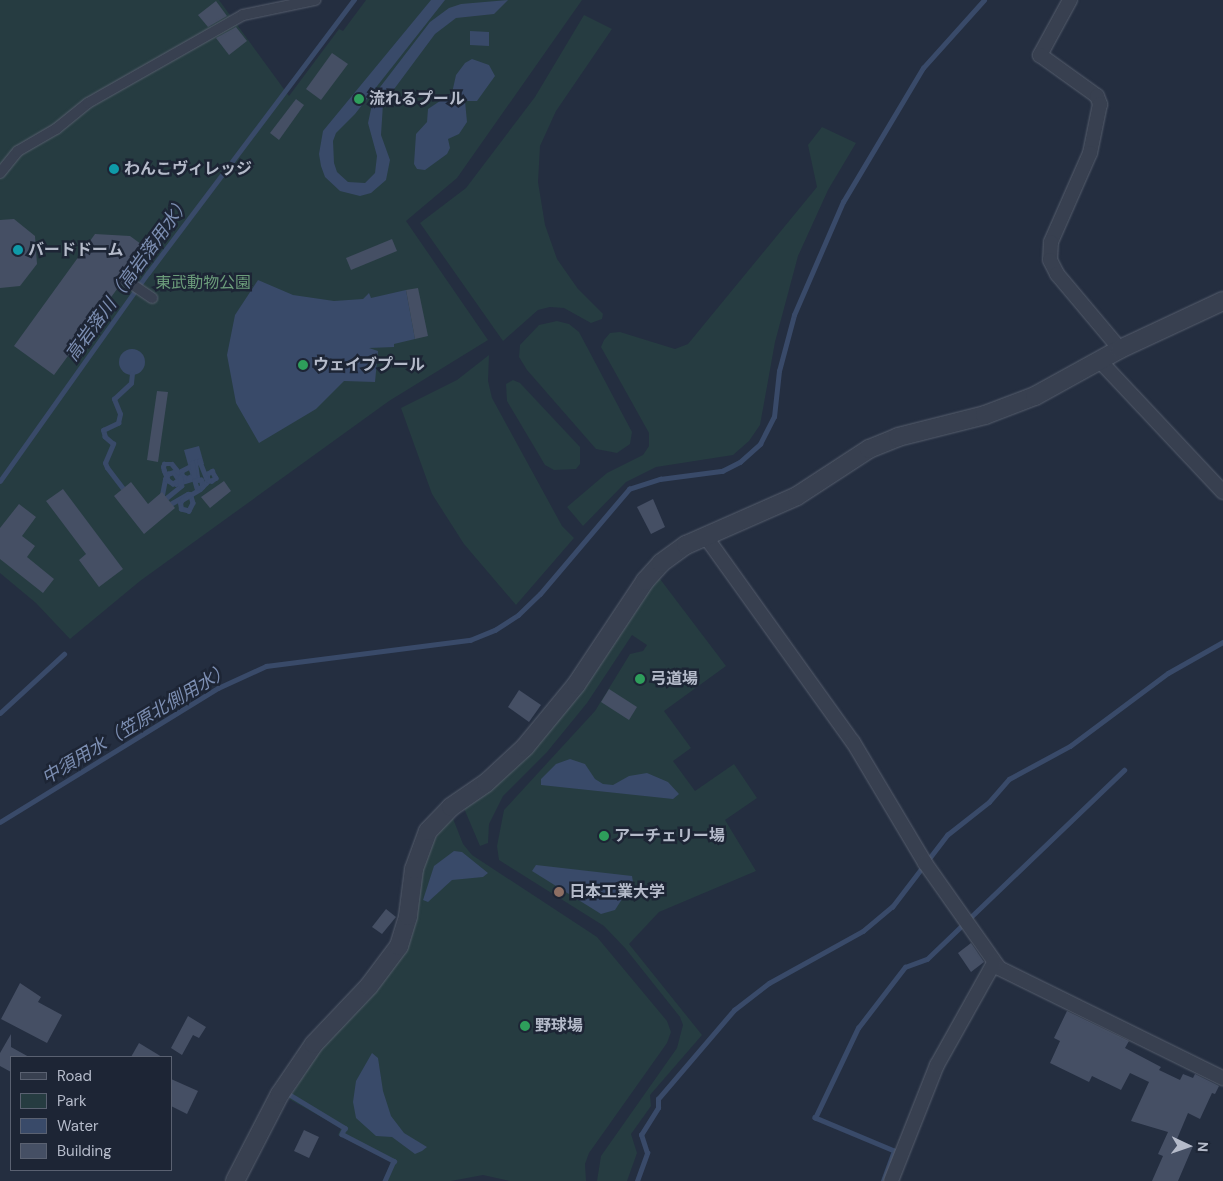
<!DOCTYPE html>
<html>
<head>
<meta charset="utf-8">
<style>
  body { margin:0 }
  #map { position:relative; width:1223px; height:1181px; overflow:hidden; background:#242e40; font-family:"DM Sans","Noto Sans JP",sans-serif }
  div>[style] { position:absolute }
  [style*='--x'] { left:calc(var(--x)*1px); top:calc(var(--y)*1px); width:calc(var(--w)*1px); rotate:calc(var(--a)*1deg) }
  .green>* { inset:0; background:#263c41 }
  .water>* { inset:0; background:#394a69 }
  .round { border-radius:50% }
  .stream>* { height:4.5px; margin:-2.25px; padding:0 2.25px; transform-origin:2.25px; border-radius:2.25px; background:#394a69 }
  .building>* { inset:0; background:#454f64 }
  .roads { filter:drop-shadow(0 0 1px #565e6d) drop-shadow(0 0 1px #565e6d) }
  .pedestrian>* { height:10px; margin:-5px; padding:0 5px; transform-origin:5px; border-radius:5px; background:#384050 }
  .minor>* { height:14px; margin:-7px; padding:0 7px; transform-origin:7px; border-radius:7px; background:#384050 }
  .tertiary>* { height:18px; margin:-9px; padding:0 9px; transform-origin:9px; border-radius:9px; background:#384050 }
  .dots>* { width:14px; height:14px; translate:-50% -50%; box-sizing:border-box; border:2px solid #1d2535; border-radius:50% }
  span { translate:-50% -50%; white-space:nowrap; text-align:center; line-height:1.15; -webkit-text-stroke:5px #1d2535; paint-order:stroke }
  .poi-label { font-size:16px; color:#b5bbca; font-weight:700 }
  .left { translate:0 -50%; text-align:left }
  .park-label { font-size:16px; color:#6b9c7a }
  .water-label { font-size:18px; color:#7c8eb2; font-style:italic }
  .legend { position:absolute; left:10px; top:1056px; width:162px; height:115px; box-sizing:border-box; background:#1d2535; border:1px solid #5a6171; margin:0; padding:6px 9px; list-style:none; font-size:15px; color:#b5bbca }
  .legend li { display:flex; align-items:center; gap:10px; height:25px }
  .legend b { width:25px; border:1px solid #5a6171 }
  .north { position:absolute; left:1163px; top:1121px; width:50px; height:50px; -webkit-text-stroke:4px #1d2535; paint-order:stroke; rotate:93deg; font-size:14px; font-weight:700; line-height:20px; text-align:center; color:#b5bbca }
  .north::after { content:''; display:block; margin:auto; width:18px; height:22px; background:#b5bbca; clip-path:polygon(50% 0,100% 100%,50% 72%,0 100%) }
</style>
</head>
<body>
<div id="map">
  <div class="green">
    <div style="clip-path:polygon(0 0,219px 0,289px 96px,339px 29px,343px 31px,366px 0,582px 0,457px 178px,406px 221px,488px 340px,389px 401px,140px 581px,70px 639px,36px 603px,0 573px)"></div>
    <div style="clip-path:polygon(584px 15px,612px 29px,556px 111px,540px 146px,538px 182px,545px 225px,557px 259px,578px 289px,603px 314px,602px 319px,591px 323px,564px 308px,550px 307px,538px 310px,503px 341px,420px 223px,466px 188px,535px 97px)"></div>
    <div style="clip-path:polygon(822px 127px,856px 143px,828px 190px,798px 256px,775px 342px,760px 425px,749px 441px,733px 455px,656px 467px,626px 482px,583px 526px,567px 507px,607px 473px,643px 455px,649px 446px,649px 433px,601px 347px,604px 340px,610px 333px,620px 332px,675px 349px,688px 344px,817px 187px,808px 145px)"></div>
    <div style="clip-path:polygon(557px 321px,569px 324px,579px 332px,632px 432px,630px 444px,617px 453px,596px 449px,527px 370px,519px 357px,520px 345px,539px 325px)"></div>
    <div style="clip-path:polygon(489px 355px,488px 381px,492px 398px,562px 526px,574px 538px,516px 605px,464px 544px,432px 494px,401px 408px,457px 380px)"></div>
    <div style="clip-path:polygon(513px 380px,520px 383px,580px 447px,580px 464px,576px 469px,554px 470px,545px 465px,507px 401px,506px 384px)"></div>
    <div style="clip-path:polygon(657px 575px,726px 666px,664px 711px,691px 748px,673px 761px,695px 791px,734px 764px,757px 798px,725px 820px,756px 871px,659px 912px,629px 944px,702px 1035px,650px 1095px,651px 1106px,631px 1134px,637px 1153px,627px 1181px,597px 1181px,601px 1156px,677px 1048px,683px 1025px,680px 1017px,625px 948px,604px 926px,499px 860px,497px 846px,504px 810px,595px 711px,630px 654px,643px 651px,647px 645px,632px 635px,587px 703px,547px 752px,503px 796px,489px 824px,488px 843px,480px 846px,463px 806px,490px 789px)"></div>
    <div style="clip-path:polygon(452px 816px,463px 844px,472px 855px,597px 937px,667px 1021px,671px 1032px,667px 1043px,589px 1153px,585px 1164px,586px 1181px,510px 1181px,483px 1175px,451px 1181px,383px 1181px,391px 1162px,338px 1135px,341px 1128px,289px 1099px,320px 1048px,386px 976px,427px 849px)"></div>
  </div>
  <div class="water">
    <div style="clip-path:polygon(431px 0,445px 0,355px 114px,336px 133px,333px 141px,334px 163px,337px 172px,348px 182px,365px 183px,375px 173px,377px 156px,368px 123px,374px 95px,430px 22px,449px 8px,461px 4px,508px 0,494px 14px,456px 18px,435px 34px,383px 104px,381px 135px,390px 160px,386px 180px,371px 193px,360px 196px,340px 191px,325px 177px,321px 166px,319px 154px,323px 131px)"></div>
    <div style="clip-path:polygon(470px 31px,489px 32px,489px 46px,470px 45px)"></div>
    <div style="clip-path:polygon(472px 59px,489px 65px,495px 76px,477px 101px,465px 101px,467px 122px,459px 134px,448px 139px,450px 148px,447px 154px,425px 170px,417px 169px,414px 164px,416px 134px,427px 122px,428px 109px,452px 93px,456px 75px,465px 63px)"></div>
    <div style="clip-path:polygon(258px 280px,293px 295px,334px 301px,363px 299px,369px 293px,371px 298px,406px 290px,415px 339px,394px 344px,394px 347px,369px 348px,378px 351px,375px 382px,344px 381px,316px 409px,259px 443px,236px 403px,227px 355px,235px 315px)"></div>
    <div class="round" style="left:119px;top:349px;width:26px;height:26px"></div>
    <div style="clip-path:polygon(199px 446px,204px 464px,189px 468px,184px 450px)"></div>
    <div style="clip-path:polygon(570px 759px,585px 764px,595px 779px,603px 784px,613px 785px,629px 776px,647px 773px,668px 782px,679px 794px,673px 799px,541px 785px,541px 779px,556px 764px)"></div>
    <div style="clip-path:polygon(454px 851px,462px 852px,488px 873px,483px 877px,452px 880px,428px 902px,423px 900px,434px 866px)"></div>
    <div style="clip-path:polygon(536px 865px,632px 876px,633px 882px,615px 910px,601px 914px,532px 871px)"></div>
    <div style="clip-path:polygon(372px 1053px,378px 1058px,383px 1091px,391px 1116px,404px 1133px,427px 1147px,422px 1151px,415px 1154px,392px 1137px,376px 1136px,356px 1118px,353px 1102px,356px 1081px)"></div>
  </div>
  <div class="stream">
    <div style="--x:0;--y:481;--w:255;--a:-54.6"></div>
    <div style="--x:148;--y:273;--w:342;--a:-53"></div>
    <div style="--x:176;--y:484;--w:22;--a:-18"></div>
    <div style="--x:197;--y:477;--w:15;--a:-98"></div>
    <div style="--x:123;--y:489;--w:26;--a:-127"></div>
    <div style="--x:107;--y:468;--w:5;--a:-112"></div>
    <div style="--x:105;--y:463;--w:21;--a:-67"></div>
    <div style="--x:113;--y:444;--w:11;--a:-139"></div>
    <div style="--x:105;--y:437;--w:7;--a:-106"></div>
    <div style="--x:103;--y:430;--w:17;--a:-25"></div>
    <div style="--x:118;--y:423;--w:9;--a:-77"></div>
    <div style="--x:120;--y:414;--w:16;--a:-112"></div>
    <div style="--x:114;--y:399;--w:23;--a:-43"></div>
    <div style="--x:131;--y:383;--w:9;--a:-84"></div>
    <div style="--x:162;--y:495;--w:16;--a:-79"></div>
    <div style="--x:165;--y:479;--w:6;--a:-59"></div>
    <div style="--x:168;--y:474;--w:6;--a:-18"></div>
    <div style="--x:174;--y:472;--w:9;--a:58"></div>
    <div style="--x:179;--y:480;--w:7;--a:146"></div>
    <div style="--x:173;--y:484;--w:6;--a:-149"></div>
    <div style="--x:168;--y:481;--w:11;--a:-112"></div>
    <div style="--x:164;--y:471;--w:4;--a:-104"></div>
    <div style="--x:163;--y:467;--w:3;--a:-72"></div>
    <div style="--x:164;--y:464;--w:8;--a:0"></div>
    <div style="--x:172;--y:464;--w:14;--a:51"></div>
    <div style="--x:181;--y:475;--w:3;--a:45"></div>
    <div style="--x:183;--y:477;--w:5;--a:11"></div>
    <div style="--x:188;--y:478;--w:6;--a:-31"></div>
    <div style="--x:193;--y:475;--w:9;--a:-111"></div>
    <div style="--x:190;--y:467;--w:9;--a:153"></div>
    <div style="--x:182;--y:471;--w:4;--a:90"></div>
    <div style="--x:182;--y:475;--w:4;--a:45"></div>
    <div style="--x:185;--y:478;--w:3;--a:18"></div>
    <div style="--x:188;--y:479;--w:7;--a:-27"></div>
    <div style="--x:194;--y:476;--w:13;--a:-99"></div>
    <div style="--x:165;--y:499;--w:21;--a:-39"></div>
    <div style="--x:181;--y:486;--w:8;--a:-97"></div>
    <div style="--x:167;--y:506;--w:24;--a:-30"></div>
    <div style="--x:188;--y:494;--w:2;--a:0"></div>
    <div style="--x:190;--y:494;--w:2;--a:63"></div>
    <div style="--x:191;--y:496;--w:7;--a:74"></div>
    <div style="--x:193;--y:503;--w:9;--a:117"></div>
    <div style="--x:189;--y:511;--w:8;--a:-166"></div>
    <div style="--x:181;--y:509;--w:6;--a:-99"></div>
    <div style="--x:180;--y:503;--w:4;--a:-56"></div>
    <div style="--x:182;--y:500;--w:21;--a:-31"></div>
    <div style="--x:200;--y:489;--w:4;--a:-56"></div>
    <div style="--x:202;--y:486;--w:6;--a:-99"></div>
    <div style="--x:201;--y:480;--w:6;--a:171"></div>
    <div style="--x:195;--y:481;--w:7;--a:74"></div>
    <div style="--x:197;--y:488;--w:2;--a:0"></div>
    <div style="--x:199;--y:488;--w:3;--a:-18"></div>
    <div style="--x:202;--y:487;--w:6;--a:-45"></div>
    <div style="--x:206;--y:483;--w:5;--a:-79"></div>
    <div style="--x:207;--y:478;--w:4;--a:-90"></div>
    <div style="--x:207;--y:474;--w:6;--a:-31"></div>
    <div style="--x:212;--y:471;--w:8;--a:60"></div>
    <div style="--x:216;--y:478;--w:5;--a:143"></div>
    <div style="--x:212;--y:481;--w:3;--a:180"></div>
    <div style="--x:209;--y:481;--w:4;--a:-135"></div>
    <div style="--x:206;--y:478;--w:18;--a:-112"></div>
    <div style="--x:0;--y:713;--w:87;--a:-42.7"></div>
    <div style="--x:0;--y:822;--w:256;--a:-31.6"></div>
    <div style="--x:218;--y:688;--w:53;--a:-24.6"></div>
    <div style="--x:266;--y:666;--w:206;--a:-7.3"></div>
    <div style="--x:470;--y:640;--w:27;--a:-22"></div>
    <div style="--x:495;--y:630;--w:27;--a:-33"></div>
    <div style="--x:518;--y:615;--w:30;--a:-44"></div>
    <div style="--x:540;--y:594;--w:138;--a:-49.7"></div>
    <div style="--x:629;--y:489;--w:33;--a:-18"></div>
    <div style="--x:660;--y:479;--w:63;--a:-7.4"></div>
    <div style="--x:722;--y:471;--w:20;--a:-27"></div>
    <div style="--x:740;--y:462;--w:27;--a:-42"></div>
    <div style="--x:760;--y:444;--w:30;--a:-63"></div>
    <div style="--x:774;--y:417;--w:46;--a:-83.8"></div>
    <div style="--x:779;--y:371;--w:58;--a:-75"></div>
    <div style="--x:794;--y:315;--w:123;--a:-66.6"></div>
    <div style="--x:843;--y:202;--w:156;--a:-59.2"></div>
    <div style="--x:923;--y:68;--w:91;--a:-48.1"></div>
    <div style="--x:287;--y:1093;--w:68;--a:31.1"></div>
    <div style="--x:345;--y:1128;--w:7;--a:117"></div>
    <div style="--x:342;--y:1134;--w:59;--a:27.4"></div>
    <div style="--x:394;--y:1161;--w:22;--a:114"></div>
    <div style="--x:637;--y:1181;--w:30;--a:-70"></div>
    <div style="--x:647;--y:1153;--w:19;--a:-108"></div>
    <div style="--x:641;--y:1135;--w:32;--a:-58"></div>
    <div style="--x:658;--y:1108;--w:9;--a:-90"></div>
    <div style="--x:658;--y:1099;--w:117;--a:-49.5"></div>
    <div style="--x:734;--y:1010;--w:44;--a:-37.6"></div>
    <div style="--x:769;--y:983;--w:107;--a:-29"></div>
    <div style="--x:863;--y:931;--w:38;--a:-40"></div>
    <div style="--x:892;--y:907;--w:91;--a:-52.6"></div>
    <div style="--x:947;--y:835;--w:53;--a:-38.2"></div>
    <div style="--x:989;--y:802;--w:30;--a:-49"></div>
    <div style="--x:1009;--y:779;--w:69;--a:-28.4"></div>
    <div style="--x:1070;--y:746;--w:122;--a:-36.7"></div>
    <div style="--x:1168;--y:673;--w:63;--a:-29.4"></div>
    <div style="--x:883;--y:1181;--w:32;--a:-70"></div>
    <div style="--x:894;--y:1151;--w:86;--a:-157.3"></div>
    <div style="--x:815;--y:1118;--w:100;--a:-64.5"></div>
    <div style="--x:858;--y:1028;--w:77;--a:-52.4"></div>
    <div style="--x:905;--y:967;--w:23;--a:-20"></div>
    <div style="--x:927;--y:959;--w:273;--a:-43.8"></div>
  </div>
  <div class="building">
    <div style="clip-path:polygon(216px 1px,227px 16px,208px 27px,198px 15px)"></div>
    <div style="clip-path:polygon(236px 27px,247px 41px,229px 55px,216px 38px)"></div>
    <div style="clip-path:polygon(332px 53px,348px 64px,321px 100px,306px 89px)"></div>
    <div style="clip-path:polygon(296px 99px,304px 105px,279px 140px,270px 133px)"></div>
    <div style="clip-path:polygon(14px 219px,35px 236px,37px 264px,20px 286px,0 288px,0 220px)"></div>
    <div style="clip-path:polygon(95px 234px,130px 236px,141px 244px,132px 256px,138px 260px,128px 273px,119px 275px,120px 285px,54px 375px,14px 346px)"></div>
    <div style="clip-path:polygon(392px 239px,397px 251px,351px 270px,346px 258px)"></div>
    <div style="clip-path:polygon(418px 288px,428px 336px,415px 339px,406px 290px)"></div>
    <div style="clip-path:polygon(157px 391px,168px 392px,158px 462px,147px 460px)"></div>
    <div style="clip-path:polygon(224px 481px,231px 491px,210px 508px,201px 497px)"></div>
    <div style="clip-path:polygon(131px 482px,148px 504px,162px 492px,175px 508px,144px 534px,114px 496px)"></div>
    <div style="clip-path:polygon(63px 489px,123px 569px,99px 587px,79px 560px,86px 554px,46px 501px)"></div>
    <div style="clip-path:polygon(653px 499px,665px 527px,651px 534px,637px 507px)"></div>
    <div style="clip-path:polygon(19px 504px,36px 517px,22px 536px,35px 546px,27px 557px,54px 579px,43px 593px,0 559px,0 528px)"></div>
    <div style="clip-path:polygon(609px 689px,637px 707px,629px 720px,601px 702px)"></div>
    <div style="clip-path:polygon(519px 690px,541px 705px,529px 722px,508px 707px)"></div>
    <div style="clip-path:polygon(386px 909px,396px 917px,382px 934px,372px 927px)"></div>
    <div style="clip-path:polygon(971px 943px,984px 962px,971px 972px,958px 953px)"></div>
    <div style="clip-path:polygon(20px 983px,41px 997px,38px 1002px,62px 1015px,47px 1043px,1px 1019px)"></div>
    <div style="clip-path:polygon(1067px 1011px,1129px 1041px,1125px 1048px,1161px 1067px,1159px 1070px,1180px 1080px,1183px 1074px,1193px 1078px,1195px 1074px,1219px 1086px,1215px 1094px,1212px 1093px,1200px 1119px,1188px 1113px,1177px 1139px,1193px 1146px,1178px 1181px,1152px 1181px,1163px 1156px,1158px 1154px,1168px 1132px,1131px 1121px,1149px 1082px,1130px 1073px,1121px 1090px,1092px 1076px,1089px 1082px,1050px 1063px,1060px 1041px,1054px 1038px)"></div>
    <div style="clip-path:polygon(188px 1016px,206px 1027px,199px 1038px,193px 1035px,182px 1055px,171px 1048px)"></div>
    <div style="clip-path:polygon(11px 1034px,11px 1047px,29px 1057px,11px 1057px,11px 1072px,0 1066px,0 1053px)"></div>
    <div style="clip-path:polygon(139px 1043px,162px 1057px,131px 1057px)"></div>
    <div style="clip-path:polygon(171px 1079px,198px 1091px,187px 1114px,171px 1106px)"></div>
    <div style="clip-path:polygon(304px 1130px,319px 1137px,309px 1158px,294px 1151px)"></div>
  </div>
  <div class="roads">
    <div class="pedestrian">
      <div style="--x:0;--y:173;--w:28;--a:-51"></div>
      <div style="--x:18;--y:151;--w:44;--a:-30.1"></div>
      <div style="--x:56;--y:129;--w:41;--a:-39.1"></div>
      <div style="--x:88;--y:103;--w:178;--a:-29.6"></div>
      <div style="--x:243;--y:15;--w:74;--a:-11.8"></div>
      <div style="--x:124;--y:279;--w:34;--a:34"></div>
    </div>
    <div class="minor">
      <div style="--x:1070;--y:0;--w:63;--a:118.6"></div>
      <div style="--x:1040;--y:55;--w:70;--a:35.7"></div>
      <div style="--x:1097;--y:96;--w:9;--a:69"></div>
      <div style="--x:1100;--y:104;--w:50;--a:101.5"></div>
      <div style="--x:1090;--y:153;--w:97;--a:113.7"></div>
      <div style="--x:1051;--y:242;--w:18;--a:93"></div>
      <div style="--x:1050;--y:260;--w:16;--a:63"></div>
      <div style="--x:1057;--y:274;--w:98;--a:50"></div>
      <div style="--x:1099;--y:360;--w:181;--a:46.8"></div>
      <div style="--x:706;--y:537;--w:252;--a:54.4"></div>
      <div style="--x:853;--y:742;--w:141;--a:59.2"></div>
      <div style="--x:925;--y:863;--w:128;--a:54.8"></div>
      <div style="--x:999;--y:968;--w:250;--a:26.2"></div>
      <div style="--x:891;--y:1181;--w:125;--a:-68.4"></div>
      <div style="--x:937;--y:1065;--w:117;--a:-60.8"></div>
    </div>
    <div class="tertiary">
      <div style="--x:235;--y:1181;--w:98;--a:-62.7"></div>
      <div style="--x:280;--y:1094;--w:60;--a:-55.8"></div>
      <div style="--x:314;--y:1044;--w:80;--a:-46.5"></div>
      <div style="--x:369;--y:986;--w:50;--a:-53.1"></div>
      <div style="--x:399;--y:946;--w:31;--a:-73"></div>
      <div style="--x:408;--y:916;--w:47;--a:-82.7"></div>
      <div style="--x:414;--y:869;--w:40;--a:-69.8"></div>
      <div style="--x:428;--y:831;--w:33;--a:-46"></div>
      <div style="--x:451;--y:807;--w:42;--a:-34.4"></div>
      <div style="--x:486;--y:783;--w:53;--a:-42.7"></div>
      <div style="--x:525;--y:747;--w:80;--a:-50.6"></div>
      <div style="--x:576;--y:685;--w:125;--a:-56.4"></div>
      <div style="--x:645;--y:581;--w:24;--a:-48"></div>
      <div style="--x:661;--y:563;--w:31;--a:-36"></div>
      <div style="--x:686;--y:545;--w:121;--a:-23.8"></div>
      <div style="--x:797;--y:496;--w:86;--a:-33.1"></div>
      <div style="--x:869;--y:449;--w:31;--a:-22"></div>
      <div style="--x:898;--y:437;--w:90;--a:-14.2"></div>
      <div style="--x:985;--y:415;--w:53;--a:-20.8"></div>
      <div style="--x:1035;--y:396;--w:97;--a:-28.9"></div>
      <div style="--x:1120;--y:349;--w:114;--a:-25"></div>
    </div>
  </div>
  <div class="dots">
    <div style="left:359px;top:99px;background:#2e9e5b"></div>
    <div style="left:114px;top:169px;background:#0f9aa8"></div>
    <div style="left:18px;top:250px;background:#0f9aa8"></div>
    <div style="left:303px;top:365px;background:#2e9e5b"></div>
    <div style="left:640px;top:679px;background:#2e9e5b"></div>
    <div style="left:604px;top:836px;background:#2e9e5b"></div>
    <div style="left:559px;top:892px;background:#8d6e63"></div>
    <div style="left:525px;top:1026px;background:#2e9e5b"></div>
  </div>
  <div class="poi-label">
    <span class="left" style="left:369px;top:99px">流れるプール</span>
    <span class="left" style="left:124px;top:169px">わんこヴィレッジ</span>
    <span class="left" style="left:28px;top:250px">バードドーム</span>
    <span class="left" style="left:313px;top:365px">ウェイブプール</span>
    <span class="left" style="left:650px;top:679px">弓道場</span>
    <span class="left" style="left:614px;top:836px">アーチェリー場</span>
    <span class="left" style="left:569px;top:892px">日本工業大学</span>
    <span class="left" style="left:535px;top:1026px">野球場</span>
  </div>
  <div class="park-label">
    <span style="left:203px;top:283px">東武動物公園</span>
  </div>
  <div class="water-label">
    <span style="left:128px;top:279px;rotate:-54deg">高岩落川（高岩落用水）</span>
    <span style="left:136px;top:724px;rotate:-31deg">中須用水（笠原北側用水）</span>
  </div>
  <ul class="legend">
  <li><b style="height:6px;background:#384050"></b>Road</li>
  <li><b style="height:14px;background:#263c41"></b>Park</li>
  <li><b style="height:14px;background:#394a69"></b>Water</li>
  <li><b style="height:14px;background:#454f64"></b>Building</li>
  </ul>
  <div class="north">N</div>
</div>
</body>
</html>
